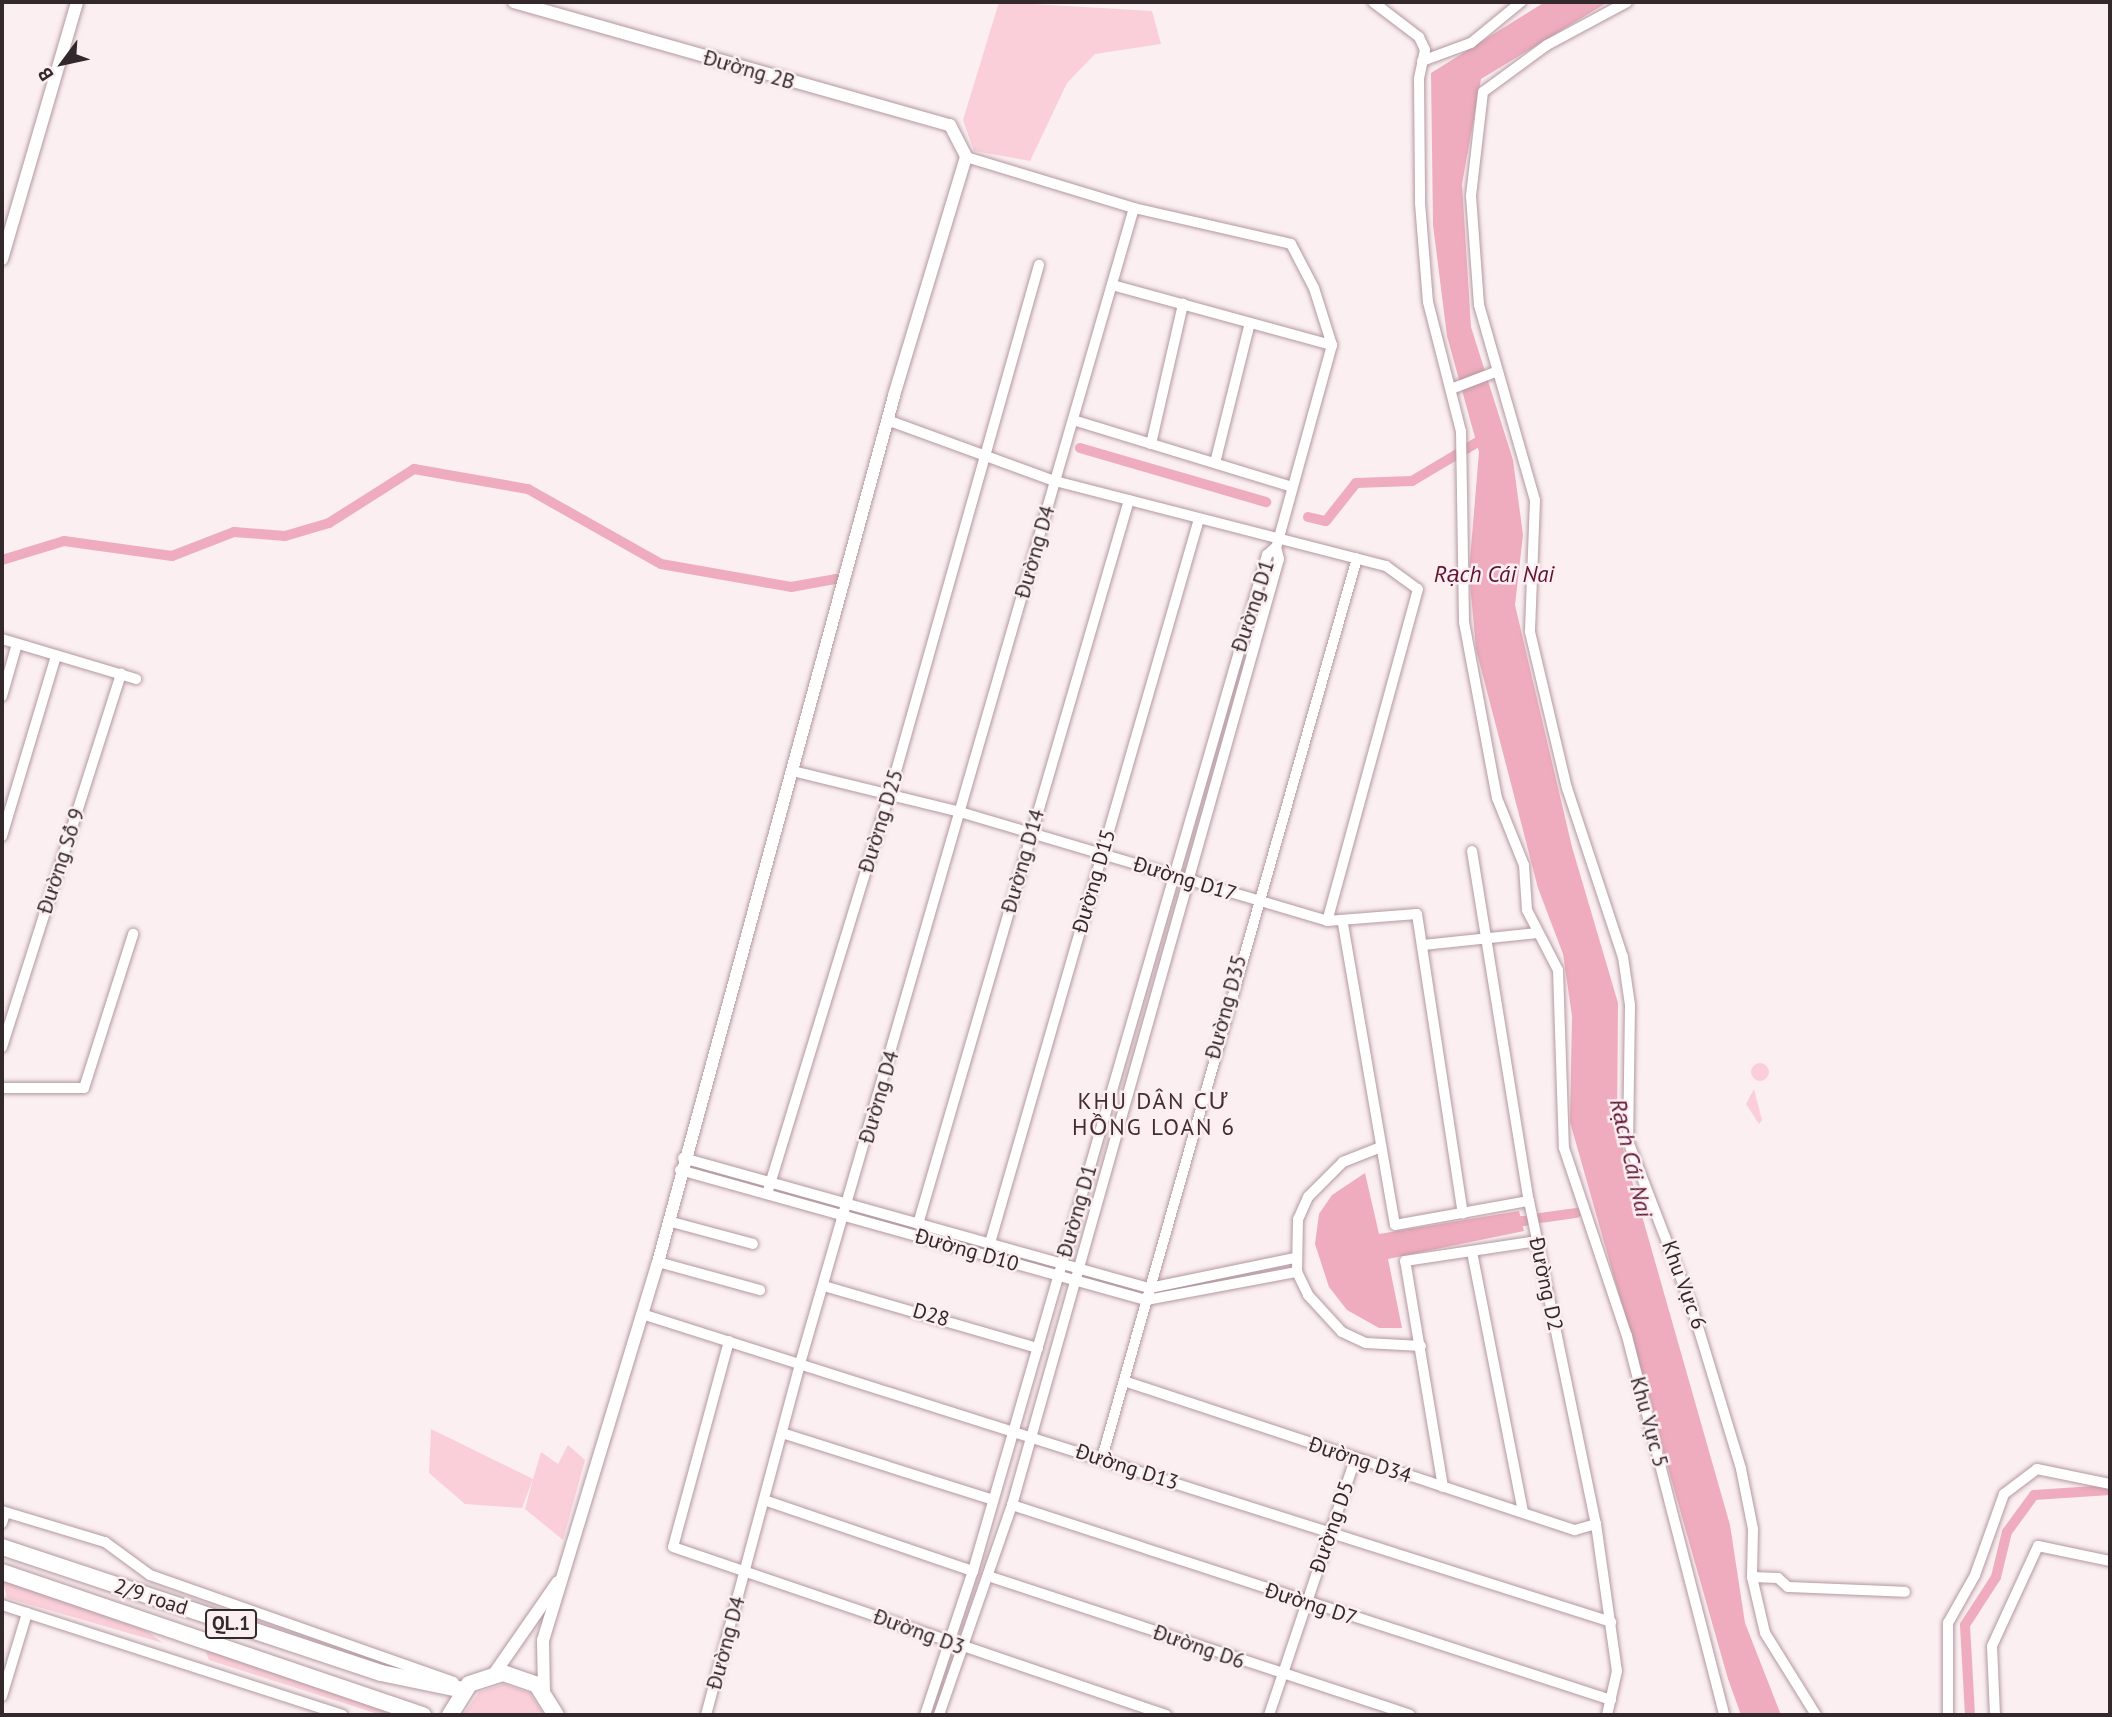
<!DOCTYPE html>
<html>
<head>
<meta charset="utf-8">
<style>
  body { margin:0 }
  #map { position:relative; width:2112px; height:1717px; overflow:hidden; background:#fbeff2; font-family:"PT Sans",sans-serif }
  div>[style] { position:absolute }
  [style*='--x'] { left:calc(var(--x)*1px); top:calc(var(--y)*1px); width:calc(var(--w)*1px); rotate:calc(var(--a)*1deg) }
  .green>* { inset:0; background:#facfd9 }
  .round { border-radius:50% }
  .water>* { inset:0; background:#efacbe }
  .canal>* { height:10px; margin:-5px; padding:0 5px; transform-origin:5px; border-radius:5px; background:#efacbe }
  .roads { filter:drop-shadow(0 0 2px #b3999f) drop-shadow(0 0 2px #b3999f) }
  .minor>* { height:10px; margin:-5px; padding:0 5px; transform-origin:5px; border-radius:5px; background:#fff }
  .tertiary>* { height:12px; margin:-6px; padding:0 6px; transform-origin:6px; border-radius:6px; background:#fff }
  .trunk>* { height:16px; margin:-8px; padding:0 8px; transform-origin:8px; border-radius:8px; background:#fff }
  span { translate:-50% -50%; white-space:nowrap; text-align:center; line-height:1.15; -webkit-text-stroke:5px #fbeff2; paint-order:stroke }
  .shield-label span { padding:2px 5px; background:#fbeff2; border:2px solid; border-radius:5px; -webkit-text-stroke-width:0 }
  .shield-label { font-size:19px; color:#33282b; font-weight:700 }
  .street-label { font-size:21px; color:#33282b }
  .water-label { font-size:23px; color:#5f1231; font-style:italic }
  .neighbourhood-label { font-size:23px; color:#432d33; letter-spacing:2px }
  .frame { position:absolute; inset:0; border:4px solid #33282b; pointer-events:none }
  .north { position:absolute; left:28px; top:28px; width:70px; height:70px; -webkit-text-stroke:5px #fbeff2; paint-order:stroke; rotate:237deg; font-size:19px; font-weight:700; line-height:28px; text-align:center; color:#33282b }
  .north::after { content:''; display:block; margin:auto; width:24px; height:32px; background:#33282b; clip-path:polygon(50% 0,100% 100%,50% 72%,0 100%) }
</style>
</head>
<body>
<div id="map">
  <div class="green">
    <div style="clip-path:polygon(999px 2px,1152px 11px,1161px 44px,1095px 54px,1067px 83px,1030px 161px,974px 151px,963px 120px)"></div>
    <div class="round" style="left:1751px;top:1063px;width:18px;height:18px"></div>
    <div style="clip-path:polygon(1754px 1089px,1762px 1120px,1759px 1124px,1746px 1104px)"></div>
    <div style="clip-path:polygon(431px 1429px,533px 1479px,541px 1452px,558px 1464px,568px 1445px,585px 1460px,563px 1540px,525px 1509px,533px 1479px,522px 1508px,465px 1504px,429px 1473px)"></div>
    <div style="clip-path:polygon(2px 1578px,147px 1631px,163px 1643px,7px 1598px)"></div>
    <div style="clip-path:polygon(204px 1647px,407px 1715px,381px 1715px,209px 1660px)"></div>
    <div style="clip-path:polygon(504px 1684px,530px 1693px,544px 1715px,463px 1715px,479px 1692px)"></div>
  </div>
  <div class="water">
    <div style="clip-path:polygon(1545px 2px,1608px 2px,1481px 79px,1462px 184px,1471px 327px,1513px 460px,1523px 535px,1515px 605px,1572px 847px,1618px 1003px,1617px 1128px,1730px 1525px,1745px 1623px,1781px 1715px,1741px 1715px,1728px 1679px,1570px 1122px,1572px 1016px,1563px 954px,1538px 888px,1476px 649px,1469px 572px,1479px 452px,1447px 336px,1433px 225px,1431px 73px)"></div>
    <div style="clip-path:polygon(1365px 1173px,1379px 1234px,1519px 1211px,1524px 1231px,1388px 1259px,1402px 1328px,1379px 1328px,1347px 1310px,1329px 1287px,1315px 1244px,1319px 1214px,1332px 1195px)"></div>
  </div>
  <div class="canal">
    <div style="--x:1080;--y:448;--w:194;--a:16.2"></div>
    <div style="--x:1308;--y:517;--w:18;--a:13"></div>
    <div style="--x:1326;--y:521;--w:48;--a:-51.7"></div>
    <div style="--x:1356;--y:483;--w:56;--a:-2"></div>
    <div style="--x:1412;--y:481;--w:86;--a:-30.7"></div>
    <div style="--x:2;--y:560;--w:65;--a:-17"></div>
    <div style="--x:64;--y:541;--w:109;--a:7.9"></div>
    <div style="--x:172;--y:556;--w:66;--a:-21.2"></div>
    <div style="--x:234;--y:532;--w:51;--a:4.5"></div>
    <div style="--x:285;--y:536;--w:46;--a:-16.5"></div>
    <div style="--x:329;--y:523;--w:101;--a:-32.4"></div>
    <div style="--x:414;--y:469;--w:116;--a:10"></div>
    <div style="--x:528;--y:489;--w:153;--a:29.4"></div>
    <div style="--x:661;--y:564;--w:132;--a:10"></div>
    <div style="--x:791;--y:587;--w:46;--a:-10.1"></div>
    <div style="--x:1540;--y:1218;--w:37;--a:-8"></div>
    <div style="--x:1522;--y:1221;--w:3;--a:0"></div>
    <div style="--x:1970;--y:1715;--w:90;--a:-93.2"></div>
    <div style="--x:1965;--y:1625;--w:57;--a:-57.1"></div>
    <div style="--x:1996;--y:1577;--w:46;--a:-76.3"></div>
    <div style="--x:2007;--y:1532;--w:46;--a:-53.9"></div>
    <div style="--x:2034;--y:1495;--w:76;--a:-3.8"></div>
  </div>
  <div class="roads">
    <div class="minor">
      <div style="--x:1373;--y:2;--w:58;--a:37.3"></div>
      <div style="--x:1419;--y:37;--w:14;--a:65"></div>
      <div style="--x:1425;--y:50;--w:30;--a:102"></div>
      <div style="--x:1419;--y:79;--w:124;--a:89.5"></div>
      <div style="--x:1420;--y:203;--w:99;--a:85.4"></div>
      <div style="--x:1428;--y:302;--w:133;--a:75.7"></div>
      <div style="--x:1461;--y:431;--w:191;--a:89.1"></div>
      <div style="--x:1464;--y:622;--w:179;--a:79.4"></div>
      <div style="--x:1497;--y:798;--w:72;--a:68.1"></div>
      <div style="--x:1524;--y:865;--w:45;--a:86.2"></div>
      <div style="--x:1527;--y:910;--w:68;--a:62.7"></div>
      <div style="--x:1558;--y:970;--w:178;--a:88.1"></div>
      <div style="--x:1564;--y:1148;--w:198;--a:71.5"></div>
      <div style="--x:1627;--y:1336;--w:391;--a:75.6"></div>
      <div style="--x:1627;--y:2;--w:91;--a:151.7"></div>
      <div style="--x:1547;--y:45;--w:79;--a:143.7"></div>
      <div style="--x:1483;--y:92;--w:105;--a:96.6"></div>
      <div style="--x:1471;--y:196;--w:109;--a:85.8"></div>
      <div style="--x:1479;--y:305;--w:203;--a:74"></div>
      <div style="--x:1535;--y:500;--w:132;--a:92.2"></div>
      <div style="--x:1530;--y:632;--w:160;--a:76.7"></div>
      <div style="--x:1567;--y:788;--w:178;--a:71.7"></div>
      <div style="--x:1623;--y:957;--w:49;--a:81.7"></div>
      <div style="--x:1630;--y:1005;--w:136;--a:90.8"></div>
      <div style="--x:1628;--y:1141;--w:175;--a:68.9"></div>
      <div style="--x:1691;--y:1304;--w:172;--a:73.1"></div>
      <div style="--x:1741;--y:1469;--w:61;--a:78.7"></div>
      <div style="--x:1753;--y:1529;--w:48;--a:91.2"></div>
      <div style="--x:1752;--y:1577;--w:57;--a:76.9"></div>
      <div style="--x:1765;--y:1633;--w:97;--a:58.1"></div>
      <div style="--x:1422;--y:61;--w:52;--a:-20.2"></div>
      <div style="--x:1471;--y:43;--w:65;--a:-39.4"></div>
      <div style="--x:966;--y:157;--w:176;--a:16.9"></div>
      <div style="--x:1134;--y:208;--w:161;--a:12.9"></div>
      <div style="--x:1291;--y:244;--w:50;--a:62.4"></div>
      <div style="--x:1314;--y:288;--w:60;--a:72.5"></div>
      <div style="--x:1332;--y:345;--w:207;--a:105.4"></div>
      <div style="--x:1112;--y:285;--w:228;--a:15.3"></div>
      <div style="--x:1451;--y:389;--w:50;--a:-21"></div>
      <div style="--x:887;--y:420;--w:179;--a:20"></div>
      <div style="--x:1055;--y:481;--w:342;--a:14.4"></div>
      <div style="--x:1386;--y:566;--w:39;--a:36"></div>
      <div style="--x:1418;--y:589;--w:344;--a:105.3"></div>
      <div style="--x:1073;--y:420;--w:226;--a:17"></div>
      <div style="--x:1151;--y:444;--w:144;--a:-77.1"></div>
      <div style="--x:1215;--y:463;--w:144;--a:-76"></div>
      <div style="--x:2;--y:639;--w:140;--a:16.6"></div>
      <div style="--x:2;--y:696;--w:54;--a:-73.9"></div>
      <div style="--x:793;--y:771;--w:172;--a:13.8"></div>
      <div style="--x:960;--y:812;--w:383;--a:16.5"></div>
      <div style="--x:1327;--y:921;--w:90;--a:-4.4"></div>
      <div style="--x:1417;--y:914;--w:303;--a:81.3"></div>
      <div style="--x:2;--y:836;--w:188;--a:-73.3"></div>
      <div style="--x:1472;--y:851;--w:355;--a:80.8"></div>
      <div style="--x:1529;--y:1201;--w:330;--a:78.3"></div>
      <div style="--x:1596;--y:1524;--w:148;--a:81.9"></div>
      <div style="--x:1617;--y:1671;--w:45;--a:102.8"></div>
      <div style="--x:1343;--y:924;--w:305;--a:80.2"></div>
      <div style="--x:1395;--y:1225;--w:136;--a:-10.2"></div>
      <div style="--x:1423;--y:945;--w:115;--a:-6"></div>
      <div style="--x:2;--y:1047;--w:392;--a:-72.3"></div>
      <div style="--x:2;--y:1088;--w:82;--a:0"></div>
      <div style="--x:84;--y:1088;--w:162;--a:-72.3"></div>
      <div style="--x:1381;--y:1147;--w:41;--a:158.5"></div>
      <div style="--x:1343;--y:1162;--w:49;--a:135"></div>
      <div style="--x:1308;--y:1197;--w:24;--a:114"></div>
      <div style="--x:1298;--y:1219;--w:53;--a:91.1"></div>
      <div style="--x:1297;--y:1272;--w:25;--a:64"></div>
      <div style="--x:1308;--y:1295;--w:50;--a:47.4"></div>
      <div style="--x:1342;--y:1332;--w:26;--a:25"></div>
      <div style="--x:1366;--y:1343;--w:55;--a:3.1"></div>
      <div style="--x:683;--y:1158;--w:485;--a:15.6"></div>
      <div style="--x:1150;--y:1288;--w:148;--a:-11.7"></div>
      <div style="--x:680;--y:1170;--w:485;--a:15.6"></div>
      <div style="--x:1147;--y:1300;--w:153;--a:-10.6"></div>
      <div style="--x:767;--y:1194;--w:416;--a:-73"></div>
      <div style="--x:889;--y:796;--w:552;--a:-74.23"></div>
      <div style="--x:668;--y:1221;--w:88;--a:15.1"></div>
      <div style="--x:918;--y:1224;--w:754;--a:-73.75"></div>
      <div style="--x:990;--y:1243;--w:754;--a:-73.9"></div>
      <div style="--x:1472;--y:1252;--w:265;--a:78.9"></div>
      <div style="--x:658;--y:1262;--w:106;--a:15.4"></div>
      <div style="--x:824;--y:1286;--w:223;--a:16.2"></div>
      <div style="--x:642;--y:1314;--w:1017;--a:17.63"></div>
      <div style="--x:729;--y:1341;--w:213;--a:105.2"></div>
      <div style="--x:673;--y:1547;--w:521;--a:18.82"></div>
      <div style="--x:1124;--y:1381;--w:475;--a:18.3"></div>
      <div style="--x:1575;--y:1530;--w:22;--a:-16"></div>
      <div style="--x:782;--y:1433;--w:221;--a:17.6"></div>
      <div style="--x:1102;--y:1458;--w:935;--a:-74.18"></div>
      <div style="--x:1443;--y:1487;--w:229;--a:-99.5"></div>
      <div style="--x:1405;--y:1261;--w:134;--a:-8.6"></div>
      <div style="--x:764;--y:1500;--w:221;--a:18.8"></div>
      <div style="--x:1012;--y:1505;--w:630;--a:18.03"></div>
      <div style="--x:2;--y:1511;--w:108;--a:16.8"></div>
      <div style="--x:105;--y:1542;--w:56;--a:36.3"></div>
      <div style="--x:150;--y:1575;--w:322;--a:19.4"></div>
      <div style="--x:2;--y:1523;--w:10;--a:-73"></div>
      <div style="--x:988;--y:1576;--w:444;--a:18.2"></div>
      <div style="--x:1752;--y:1577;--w:26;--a:2"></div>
      <div style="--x:1778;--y:1578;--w:13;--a:42"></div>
      <div style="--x:1788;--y:1587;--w:117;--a:2.4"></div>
      <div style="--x:2;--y:1605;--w:358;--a:17.9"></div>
      <div style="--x:2;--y:1696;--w:87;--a:-73.2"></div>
      <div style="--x:706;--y:1715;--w:367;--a:-75"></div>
      <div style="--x:801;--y:1360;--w:1199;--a:-73.88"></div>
      <div style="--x:925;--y:1715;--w:152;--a:-71.6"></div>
      <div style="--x:973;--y:1571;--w:1058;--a:-73.86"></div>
      <div style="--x:1267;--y:555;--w:12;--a:-42"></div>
      <div style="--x:1276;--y:547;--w:12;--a:76"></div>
      <div style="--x:1279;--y:559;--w:983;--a:105.76"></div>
      <div style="--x:1012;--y:1505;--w:222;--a:109.2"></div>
      <div style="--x:1269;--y:1715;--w:270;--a:-71.4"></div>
      <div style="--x:1948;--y:1715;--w:92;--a:-90"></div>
      <div style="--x:1948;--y:1623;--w:55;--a:-60.6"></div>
      <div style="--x:1975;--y:1575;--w:86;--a:-70.3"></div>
      <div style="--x:2004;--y:1494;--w:41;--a:-37.1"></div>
      <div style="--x:2037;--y:1469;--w:75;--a:11.6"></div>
      <div style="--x:1995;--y:1715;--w:69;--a:-92.5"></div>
      <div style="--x:1992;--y:1646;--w:110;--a:-65.3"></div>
      <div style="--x:2038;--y:1546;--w:74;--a:11.8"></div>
    </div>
    <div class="tertiary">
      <div style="--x:514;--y:2;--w:453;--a:15.8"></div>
      <div style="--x:950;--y:125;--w:36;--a:63"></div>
      <div style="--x:966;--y:157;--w:250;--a:106.8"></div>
      <div style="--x:894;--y:396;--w:898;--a:105.24"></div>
      <div style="--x:658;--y:1262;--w:395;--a:106.9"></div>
      <div style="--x:543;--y:1640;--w:51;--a:88.9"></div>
      <div style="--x:2;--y:259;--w:268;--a:-73.7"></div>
      <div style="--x:494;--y:1674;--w:112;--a:-55.2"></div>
    </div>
    <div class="trunk">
      <div style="--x:2;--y:1547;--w:399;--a:18.4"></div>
      <div style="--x:381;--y:1673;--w:84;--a:11.7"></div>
      <div style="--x:2;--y:1572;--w:445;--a:18.8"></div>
      <div style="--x:450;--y:1715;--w:36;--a:-58"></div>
      <div style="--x:469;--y:1684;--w:36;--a:-18"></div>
      <div style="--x:503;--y:1673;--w:36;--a:19"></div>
      <div style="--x:537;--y:1685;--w:36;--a:58"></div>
    </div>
  </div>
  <div class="shield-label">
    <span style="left:231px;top:1624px">QL.1</span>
  </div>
  <div class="street-label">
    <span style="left:749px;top:70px;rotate:16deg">Đường 2B</span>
    <span style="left:1035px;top:552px;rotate:-74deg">Đường D4</span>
    <span style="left:1253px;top:606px;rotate:-72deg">Đường D1</span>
    <span style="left:881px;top:821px;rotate:-73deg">Đường D25</span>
    <span style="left:61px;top:861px;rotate:-72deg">Đường Số 9</span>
    <span style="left:1023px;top:861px;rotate:-74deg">Đường D14</span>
    <span style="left:1185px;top:879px;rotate:17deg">Đường D17</span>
    <span style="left:1094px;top:881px;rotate:-74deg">Đường D15</span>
    <span style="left:1226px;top:1007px;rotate:-75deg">Đường D35</span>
    <span style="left:879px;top:1097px;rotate:-74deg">Đường D4</span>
    <span style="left:1077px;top:1211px;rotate:-74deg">Đường D1</span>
    <span style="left:967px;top:1250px;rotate:16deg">Đường D10</span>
    <span style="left:1546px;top:1284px;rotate:78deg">Đường D2</span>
    <span style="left:1684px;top:1285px;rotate:70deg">Khu Vực 6</span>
    <span style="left:931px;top:1315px;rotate:16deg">D28</span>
    <span style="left:1649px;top:1422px;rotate:75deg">Khu Vực 5</span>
    <span style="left:1360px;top:1460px;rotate:18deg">Đường D34</span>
    <span style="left:1127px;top:1467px;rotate:18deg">Đường D13</span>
    <span style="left:1332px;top:1527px;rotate:-71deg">Đường D5</span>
    <span style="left:151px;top:1597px;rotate:18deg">2/9 road</span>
    <span style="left:1311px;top:1604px;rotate:18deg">Đường D7</span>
    <span style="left:919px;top:1632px;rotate:20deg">Đường D3</span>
    <span style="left:726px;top:1643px;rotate:-75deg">Đường D4</span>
    <span style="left:1199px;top:1647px;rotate:19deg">Đường D6</span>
  </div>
  <div class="water-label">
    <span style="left:1494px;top:574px">Rạch Cái Nai</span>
    <span style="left:1631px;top:1158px;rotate:77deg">Rạch Cái Nai</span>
  </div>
  <div class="neighbourhood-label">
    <span style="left:1154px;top:1114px">KHU DÂN CƯ<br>HỒNG LOAN 6</span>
  </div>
  <div class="frame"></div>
  <div class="north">B</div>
</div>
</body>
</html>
